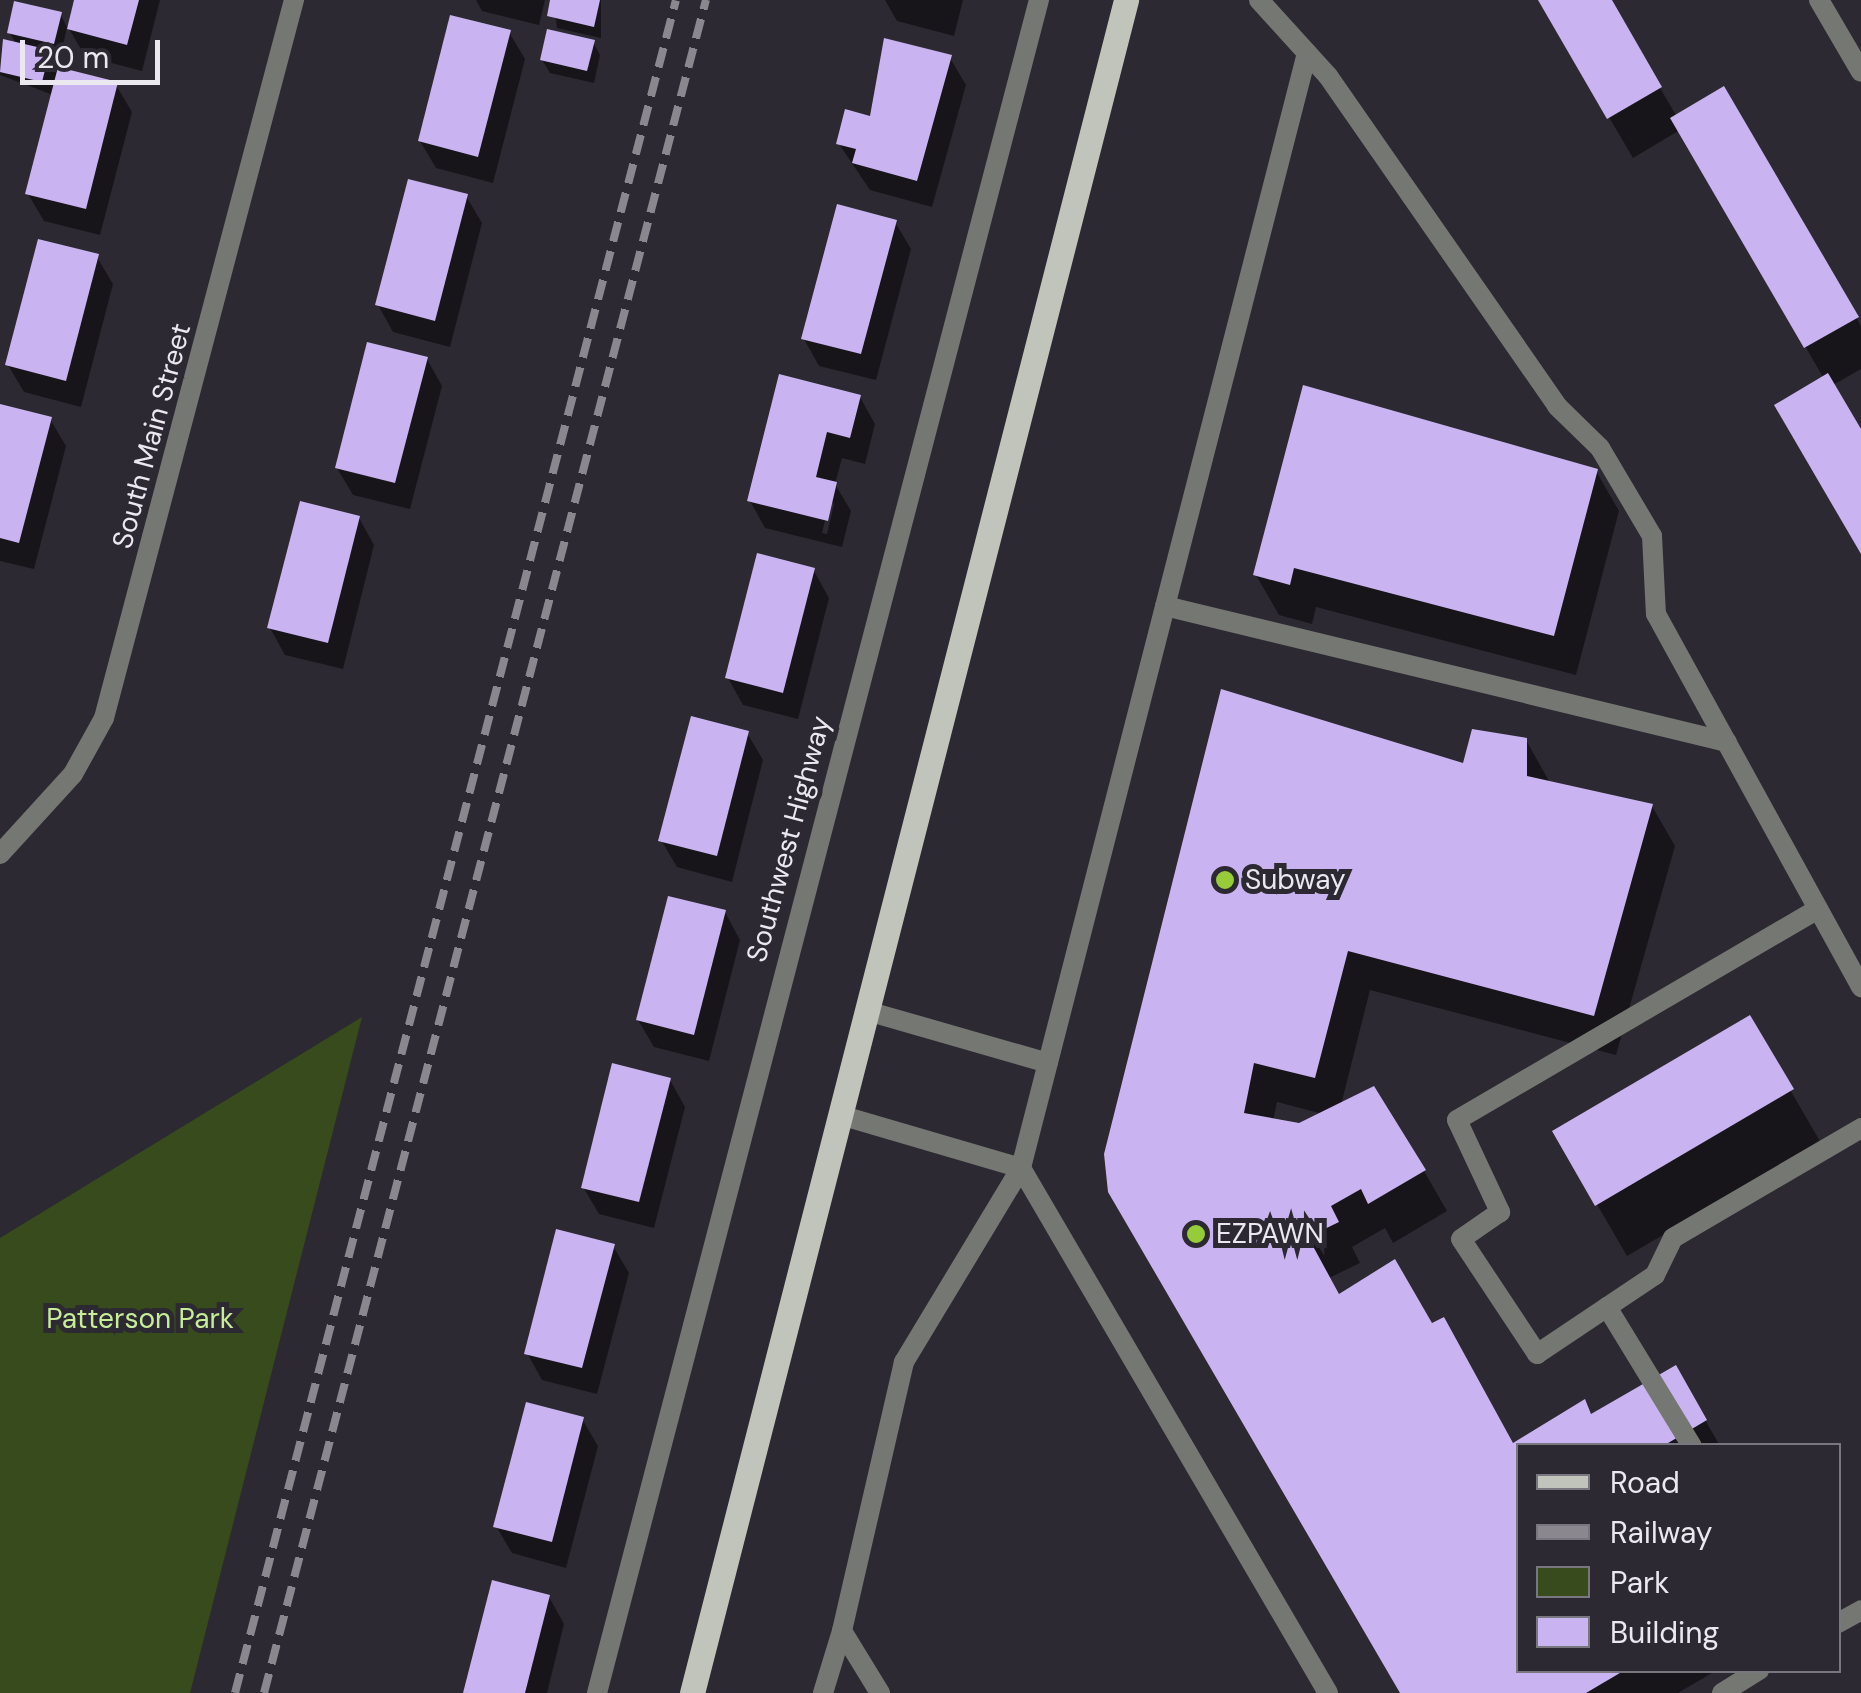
<!DOCTYPE html>
<html>
<head>
<meta charset="utf-8">
<style>
  body { margin:0 }
  #map { position:relative; width:1861px; height:1693px; overflow:hidden; background:#2c2932; font-family:"DM Sans",sans-serif }
  div>[style] { position:absolute }
  [style*='--x'] { left:calc(var(--x)*1px); top:calc(var(--y)*1px); width:calc(var(--w)*1px); rotate:calc(var(--a)*1deg) }
  .green>* { inset:0; background:#384b1c }
  .shadow>* { inset:0; background:#0007 }
  .building>* { inset:0; background:#c9b3f1 }
  .service>* { height:20px; margin:-10px; padding:0 10px; transform-origin:10px; border-radius:10px; background:#757773 }
  .minor>* { height:20px; margin:-10px; padding:0 10px; transform-origin:10px; border-radius:10px; background:#757773 }
  .primary>* { height:25px; margin:-12.5px; padding:0 12.5px; transform-origin:12.5px; border-radius:12.5px; background:#c0c4bb }
  .rail>* { height:8px; margin-top:-4px; transform-origin:0; background:repeating-linear-gradient(90deg,#8a878f 0 20px,transparent 0 30px) }
  .dots>* { width:28px; height:28px; translate:-50% -50%; box-sizing:border-box; border:5px solid #2c2932; border-radius:50% }
  span { translate:-50% -50%; white-space:nowrap; text-align:center; line-height:1.15; -webkit-text-stroke:10px #2c2932; paint-order:stroke }
  .street-label { font-size:28px; color:#ebe9ef }
  .poi-label { font-size:28px; color:#ebe9ef }
  .left { translate:0 -50%; text-align:left }
  .park-label { font-size:28px; color:#c8ed98 }
  .legend { position:absolute; left:1516px; top:1443px; width:325px; height:230px; box-sizing:border-box; background:#2c2932; border:2px solid #78767e; margin:0; padding:12px 18px; list-style:none; font-size:30px; color:#ebe9ef }
  .legend li { display:flex; align-items:center; gap:20px; height:50px }
  .legend b { width:50px; border:2px solid #78767e }
  .scale { position:absolute; left:20px; top:40px; width:140px; height:45px; box-sizing:border-box; border:5px solid #ebe9ef; border-top:0; padding-left:12px; font-size:30px; line-height:35px; white-space:nowrap; color:#ebe9ef; -webkit-text-stroke:8px #2c2932; paint-order:stroke }
</style>
</head>
<body>
<div id="map">
  <div class="green">
    <div style="clip-path:polygon(362px 1017px,190px 1693px,0 1693px,0 1238px)"></div>
  </div>
  <div class="shadow">
    <div style="clip-path:polygon(77px 0,160px 0,142px 71px,85px 56px,69px 29px)"></div>
    <div style="clip-path:polygon(476px 0,545px 0,539px 25px,482px 11px)"></div>
    <div style="clip-path:polygon(553px 0,601px 0,601px 38px,557px 28px)"></div>
    <div style="clip-path:polygon(885px 0,963px 0,954px 36px,897px 21px)"></div>
    <div style="clip-path:polygon(1540px 0,1609px 0,1677px 117px,1724px 89px,1861px 326px,1861px 369px,1833px 385px,1861px 434px,1861px 550px,1823px 377px,1680px 130px,1633px 158px)"></div>
    <div style="clip-path:polygon(60px 14px,67px 27px,61px 55px,48px 52px,55px 69px,116px 85px,132px 112px,100px 235px,44px 221px,28px 194px,53px 95px,0 75px,4px 42px,17px 45px,9px 32px)"></div>
    <div style="clip-path:polygon(509px 32px,525px 59px,493px 183px,436px 168px,420px 141px)"></div>
    <div style="clip-path:polygon(593px 42px,600px 55px,594px 83px,550px 73px,542px 60px)"></div>
    <div style="clip-path:polygon(950px 58px,966px 85px,932px 207px,870px 190px,839px 144px)"></div>
    <div style="clip-path:polygon(466px 196px,482px 223px,450px 347px,393px 332px,378px 305px)"></div>
    <div style="clip-path:polygon(895px 222px,911px 249px,876px 380px,819px 366px,804px 339px)"></div>
    <div style="clip-path:polygon(97px 257px,113px 284px,81px 407px,24px 392px,8px 365px)"></div>
    <div style="clip-path:polygon(427px 359px,442px 386px,410px 509px,353px 495px,337px 468px)"></div>
    <div style="clip-path:polygon(evenodd,860px 397px,875px 424px,865px 464px,842px 458px,835px 484px,851px 511px,842px 547px,765px 528px,750px 501px,860px 397px,830px 500px,834px 504px,827px 534px,822px 533px,830px 500px)"></div>
    <div style="clip-path:polygon(0 407px,50px 419px,66px 446px,34px 569px,0 561px)"></div>
    <div style="clip-path:polygon(1596px 471px,1619px 511px,1576px 675px,1316px 607px,1312px 624px,1279px 615px,1256px 575px)"></div>
    <div style="clip-path:polygon(359px 518px,374px 545px,343px 669px,285px 655px,270px 628px)"></div>
    <div style="clip-path:polygon(814px 571px,829px 598px,798px 719px,743px 705px,728px 678px)"></div>
    <div style="clip-path:polygon(747px 733px,763px 760px,732px 882px,677px 867px,661px 840px)"></div>
    <div style="clip-path:polygon(evenodd,1526px 740px,1549px 781px,1652px 806px,1675px 846px,1616px 1055px,1370px 990px,1341px 1105px,1424px 1171px,1447px 1211px,1393px 1243px,1385px 1228px,1352px 1247px,1360px 1263px,1329px 1278px,1339px 1297px,1431px 1327px,1513px 1446px,1592px 1417px,1676px 1369px,1720px 1446px,1518px 1446px,1518px 1670px,1717px 1670px,1678px 1693px,1404px 1693px,1110px 1191px,1465px 766px,1526px 740px,1277px 1102px,1323px 1114px,1299px 1125px,1273px 1121px,1277px 1102px)"></div>
    <div style="clip-path:polygon(725px 912px,740px 940px,709px 1061px,654px 1047px,638px 1020px)"></div>
    <div style="clip-path:polygon(1749px 1019px,1821px 1143px,1627px 1256px,1555px 1132px)"></div>
    <div style="clip-path:polygon(670px 1080px,685px 1107px,654px 1228px,599px 1214px,583px 1187px)"></div>
    <div style="clip-path:polygon(613px 1246px,629px 1273px,597px 1394px,542px 1380px,527px 1353px)"></div>
    <div style="clip-path:polygon(582px 1419px,598px 1446px,566px 1568px,512px 1553px,496px 1526px)"></div>
    <div style="clip-path:polygon(549px 1597px,564px 1624px,547px 1693px,465px 1693px)"></div>
  </div>
  <div class="building">
    <div style="clip-path:polygon(74px 0,139px 0,127px 45px,67px 29px)"></div>
    <div style="clip-path:polygon(550px 0,600px 0,594px 27px,547px 16px)"></div>
    <div style="clip-path:polygon(1538px 0,1612px 0,1662px 87px,1607px 119px)"></div>
    <div style="clip-path:polygon(14px 1px,62px 12px,54px 44px,7px 33px)"></div>
    <div style="clip-path:polygon(450px 15px,511px 30px,478px 157px,418px 141px)"></div>
    <div style="clip-path:polygon(547px 29px,595px 40px,587px 71px,540px 60px)"></div>
    <div style="clip-path:polygon(884px 38px,952px 55px,917px 181px,852px 163px,856px 149px,836px 144px,845px 109px,870px 116px)"></div>
    <div style="clip-path:polygon(3px 39px,50px 50px,42px 82px,0 72px)"></div>
    <div style="clip-path:polygon(58px 67px,118px 82px,86px 209px,25px 194px)"></div>
    <div style="clip-path:polygon(1724px 86px,1859px 317px,1804px 348px,1670px 118px)"></div>
    <div style="clip-path:polygon(408px 179px,468px 194px,435px 321px,375px 305px)"></div>
    <div style="clip-path:polygon(837px 204px,897px 220px,861px 354px,801px 339px)"></div>
    <div style="clip-path:polygon(38px 239px,99px 254px,66px 381px,5px 365px)"></div>
    <div style="clip-path:polygon(367px 342px,428px 357px,395px 483px,335px 468px)"></div>
    <div style="clip-path:polygon(1828px 373px,1861px 429px,1861px 554px,1774px 405px)"></div>
    <div style="clip-path:polygon(779px 374px,861px 395px,850px 438px,827px 432px,816px 477px,837px 482px,828px 521px,747px 501px)"></div>
    <div style="clip-path:polygon(1303px 385px,1598px 469px,1554px 636px,1294px 568px,1290px 585px,1253px 575px)"></div>
    <div style="clip-path:polygon(0 404px,52px 417px,19px 543px,0 538px)"></div>
    <div style="clip-path:polygon(300px 501px,360px 516px,328px 643px,267px 628px)"></div>
    <div style="clip-path:polygon(757px 553px,815px 568px,783px 693px,725px 678px)"></div>
    <div style="clip-path:polygon(1221px 689px,1463px 763px,1472px 729px,1527px 738px,1527px 776px,1653px 804px,1594px 1016px,1348px 951px,1315px 1078px,1254px 1063px,1244px 1113px,1299px 1123px,1374px 1086px,1426px 1170px,1368px 1204px,1361px 1189px,1331px 1206px,1339px 1222px,1308px 1237px,1339px 1294px,1395px 1259px,1432px 1323px,1444px 1317px,1513px 1443px,1585px 1399px,1591px 1414px,1676px 1365px,1707px 1420px,1663px 1446px,1518px 1446px,1518px 1670px,1625px 1670px,1586px 1693px,1400px 1693px,1108px 1192px,1104px 1154px)"></div>
    <div style="clip-path:polygon(691px 716px,749px 731px,717px 856px,658px 841px)"></div>
    <div style="clip-path:polygon(668px 896px,726px 910px,694px 1035px,636px 1020px)"></div>
    <div style="clip-path:polygon(1750px 1015px,1794px 1089px,1595px 1206px,1552px 1131px)"></div>
    <div style="clip-path:polygon(612px 1063px,671px 1078px,639px 1202px,581px 1188px)"></div>
    <div style="clip-path:polygon(556px 1229px,615px 1244px,582px 1368px,524px 1354px)"></div>
    <div style="clip-path:polygon(526px 1402px,584px 1417px,552px 1542px,493px 1527px)"></div>
    <div style="clip-path:polygon(492px 1580px,550px 1595px,525px 1693px,463px 1693px)"></div>
  </div>
  <div class="service">
    <div style="--x:1259;--y:0;--w:103;--a:47.8"></div>
    <div style="--x:1328;--y:76;--w:402;--a:55.2"></div>
    <div style="--x:1557;--y:406;--w:60;--a:44.3"></div>
    <div style="--x:1600;--y:448;--w:102;--a:59.4"></div>
    <div style="--x:1652;--y:536;--w:78;--a:87.1"></div>
    <div style="--x:1656;--y:614;--w:426;--a:61.2"></div>
    <div style="--x:1307;--y:53;--w:1151;--a:104.39"></div>
    <div style="--x:1021;--y:1168;--w:608;--a:59.68"></div>
    <div style="--x:1165;--y:606;--w:578;--a:13.6"></div>
    <div style="--x:1818;--y:909;--w:418;--a:149.7"></div>
    <div style="--x:1457;--y:1120;--w:102;--a:64.9"></div>
    <div style="--x:1500;--y:1212;--w:47;--a:145.3"></div>
    <div style="--x:1461;--y:1239;--w:138;--a:56.5"></div>
    <div style="--x:1537;--y:1354;--w:142;--a:-33.8"></div>
    <div style="--x:1655;--y:1275;--w:41;--a:-64.1"></div>
    <div style="--x:1673;--y:1238;--w:218;--a:-30.3"></div>
    <div style="--x:867;--y:1011;--w:188;--a:16"></div>
    <div style="--x:840;--y:1115;--w:189;--a:16.3"></div>
    <div style="--x:1021;--y:1168;--w:227;--a:121.1"></div>
    <div style="--x:904;--y:1362;--w:276;--a:103"></div>
    <div style="--x:842;--y:1631;--w:73;--a:58.5"></div>
    <div style="--x:1607;--y:1307;--w:163;--a:58.6"></div>
    <div style="--x:1838;--y:1623;--w:26;--a:-29"></div>
    <div style="--x:823;--y:1693;--w:65;--a:-73"></div>
    <div style="--x:1722;--y:1693;--w:44;--a:-31.9"></div>
  </div>
  <div class="minor">
    <div style="--x:1819;--y:0;--w:83;--a:59.7"></div>
    <div style="--x:0;--y:854;--w:108;--a:-47.6"></div>
    <div style="--x:73;--y:774;--w:64;--a:-61"></div>
    <div style="--x:104;--y:718;--w:743;--a:-75.18"></div>
    <div style="--x:597;--y:1693;--w:1750;--a:-75.37"></div>
  </div>
  <div class="primary">
    <div style="--x:692;--y:1693;--w:1748;--a:-75.62"></div>
  </div>
  <div class="rail">
    <div style="--x:235;--y:1693;--w:1749;--a:-75.4"></div>
    <div style="--x:264;--y:1693;--w:1750;--a:-75.37"></div>
  </div>
  <div class="dots">
    <div style="left:1225px;top:880px;background:#96cc3a"></div>
    <div style="left:1196px;top:1234px;background:#96cc3a"></div>
  </div>
  <div class="street-label">
    <span style="left:152px;top:436px;rotate:-75deg">South Main Street</span>
    <span style="left:789px;top:839px;rotate:-75deg">Southwest Highway</span>
  </div>
  <div class="poi-label">
    <span class="left" style="left:1245px;top:880px">Subway</span>
    <span class="left" style="left:1216px;top:1234px">EZPAWN</span>
  </div>
  <div class="park-label">
    <span style="left:140px;top:1319px">Patterson Park</span>
  </div>
  <ul class="legend">
  <li><b style="height:12px;background:#c0c4bb"></b>Road</li>
  <li><b style="height:12px;background:#8a878f"></b>Railway</li>
  <li><b style="height:28px;background:#384b1c"></b>Park</li>
  <li><b style="height:28px;background:#c9b3f1"></b>Building</li>
  </ul>
  <div class="scale">20 m</div>
</div>
</body>
</html>
